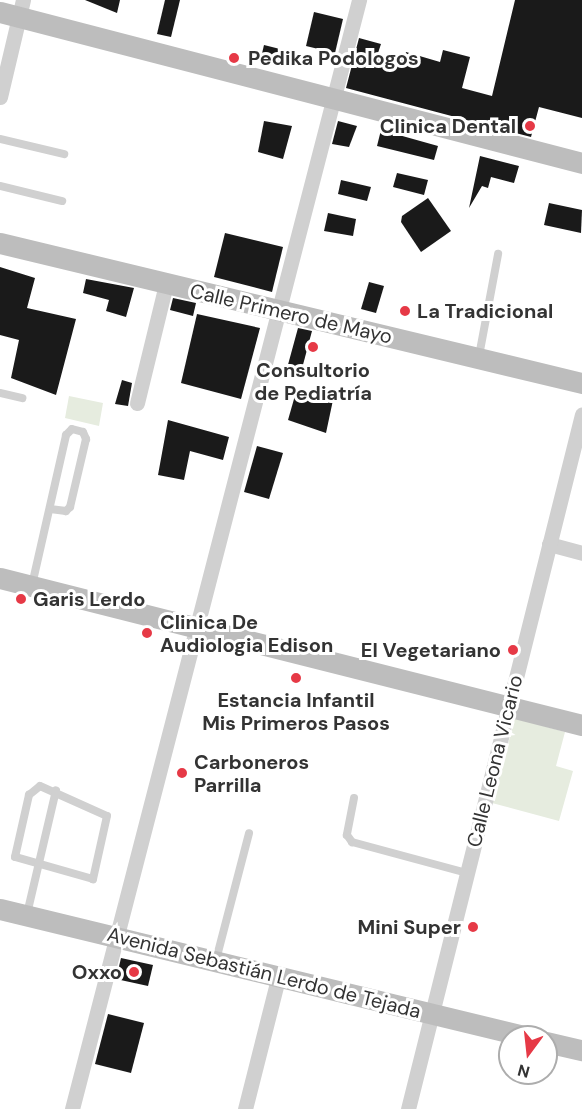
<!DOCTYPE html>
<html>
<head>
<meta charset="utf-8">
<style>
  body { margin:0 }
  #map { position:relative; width:582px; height:1109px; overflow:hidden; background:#fff; font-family:"DM Sans",sans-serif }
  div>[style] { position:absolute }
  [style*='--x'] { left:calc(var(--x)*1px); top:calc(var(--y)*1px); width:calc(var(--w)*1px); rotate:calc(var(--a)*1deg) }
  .green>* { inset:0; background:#e6ecdf }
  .building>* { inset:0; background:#1a1a1a }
  .lane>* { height:8px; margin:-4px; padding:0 4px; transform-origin:4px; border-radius:4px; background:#d0d0d0 }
  .street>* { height:15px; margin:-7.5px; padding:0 7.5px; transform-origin:7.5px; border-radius:7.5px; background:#d0d0d0 }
  .secondary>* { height:21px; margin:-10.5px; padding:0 10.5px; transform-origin:10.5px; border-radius:10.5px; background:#bdbdbd }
  .dots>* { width:16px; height:16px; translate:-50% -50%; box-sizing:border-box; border:3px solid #fff; border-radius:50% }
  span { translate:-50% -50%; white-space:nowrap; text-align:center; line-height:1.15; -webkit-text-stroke:6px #fff; paint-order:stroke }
  .poi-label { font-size:20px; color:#333; font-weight:700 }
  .left { translate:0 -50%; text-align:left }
  .right { translate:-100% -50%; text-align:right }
  .street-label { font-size:20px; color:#333 }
  .north { position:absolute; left:498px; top:1025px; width:60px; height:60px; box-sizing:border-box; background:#fff; border:2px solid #adadad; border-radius:50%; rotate:195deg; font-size:16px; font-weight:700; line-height:24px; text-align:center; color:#333 }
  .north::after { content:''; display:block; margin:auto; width:21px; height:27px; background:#e63946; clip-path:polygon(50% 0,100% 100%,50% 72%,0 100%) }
</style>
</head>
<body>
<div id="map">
  <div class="green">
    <div style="clip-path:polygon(69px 396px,103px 403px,99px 426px,65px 418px)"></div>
    <div style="clip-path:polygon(515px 718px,565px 732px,556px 766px,573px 771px,559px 821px,492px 803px)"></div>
  </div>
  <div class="building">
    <div style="clip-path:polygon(85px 0,120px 0,117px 13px)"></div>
    <div style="clip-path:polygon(165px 0,180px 0,171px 37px,157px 34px)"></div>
    <div style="clip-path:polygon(515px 0,582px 0,582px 118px,539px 107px,531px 137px,346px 88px,359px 38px,381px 44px,378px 53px,404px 60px,406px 52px,440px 62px,443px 50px,470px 57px,462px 88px,492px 96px)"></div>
    <div style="clip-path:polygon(314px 12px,343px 19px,335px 53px,306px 46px)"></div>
    <div style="clip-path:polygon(264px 45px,288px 51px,283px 68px,260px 62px)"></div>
    <div style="clip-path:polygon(264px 121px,292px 126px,283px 159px,258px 152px)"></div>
    <div style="clip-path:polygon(338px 121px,357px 126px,349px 147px,332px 144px)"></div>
    <div style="clip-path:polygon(381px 130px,438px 146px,434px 160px,377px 146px)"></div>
    <div style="clip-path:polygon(480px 156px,519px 166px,514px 183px,491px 177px,488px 188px,482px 186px,469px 208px)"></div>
    <div style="clip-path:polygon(397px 173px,428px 180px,424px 195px,393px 187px)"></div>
    <div style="clip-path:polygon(341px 180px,371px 187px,367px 201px,338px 194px)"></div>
    <div style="clip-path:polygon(428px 198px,451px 231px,421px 252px,401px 222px,402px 216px)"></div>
    <div style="clip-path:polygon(549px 203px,582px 210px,581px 233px,544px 225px)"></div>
    <div style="clip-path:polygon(328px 213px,356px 219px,353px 236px,324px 231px)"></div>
    <div style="clip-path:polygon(225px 233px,283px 247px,272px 292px,214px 277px)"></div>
    <div style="clip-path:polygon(0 267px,35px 278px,27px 308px,76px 319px,56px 395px,11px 378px,19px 340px,0 335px)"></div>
    <div style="clip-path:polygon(86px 279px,134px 288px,126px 317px,106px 311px,109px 300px,83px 293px)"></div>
    <div style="clip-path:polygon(369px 282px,384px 286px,376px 313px,361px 309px)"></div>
    <div style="clip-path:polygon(173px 298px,196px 303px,193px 316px,170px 310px)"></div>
    <div style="clip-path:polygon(197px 314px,260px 328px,241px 399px,181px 383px)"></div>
    <div style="clip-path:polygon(298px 328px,312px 331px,300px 376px,286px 372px)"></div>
    <div style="clip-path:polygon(122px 380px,132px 383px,128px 406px,115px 404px)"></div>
    <div style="clip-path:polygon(296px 392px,333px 400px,326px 433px,288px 420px)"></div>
    <div style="clip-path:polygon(168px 420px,229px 437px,223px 460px,190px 451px,184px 480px,158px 475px)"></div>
    <div style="clip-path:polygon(257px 446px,283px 453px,269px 499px,244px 492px)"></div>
    <div style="clip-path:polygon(121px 958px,153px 965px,148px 986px,116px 979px)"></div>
    <div style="clip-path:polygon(108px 1014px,144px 1023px,131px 1073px,95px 1064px)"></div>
  </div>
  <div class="lane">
    <div style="--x:0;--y:139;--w:66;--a:13.2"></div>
    <div style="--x:0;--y:186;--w:64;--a:13.6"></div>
    <div style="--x:479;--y:356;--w:104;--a:-79.4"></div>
    <div style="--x:0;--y:393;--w:23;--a:13"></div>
    <div style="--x:32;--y:585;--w:154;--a:-77.2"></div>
    <div style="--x:66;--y:435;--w:8;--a:-45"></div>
    <div style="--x:72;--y:429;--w:11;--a:15"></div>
    <div style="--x:83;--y:432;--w:8;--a:67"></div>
    <div style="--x:86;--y:439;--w:70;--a:103.2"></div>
    <div style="--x:70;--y:507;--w:6;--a:135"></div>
    <div style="--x:66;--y:511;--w:16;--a:-173"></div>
    <div style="--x:40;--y:786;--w:73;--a:24.1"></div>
    <div style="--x:107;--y:816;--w:65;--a:102.5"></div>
    <div style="--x:93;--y:879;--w:81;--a:-164.2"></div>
    <div style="--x:15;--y:857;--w:64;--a:-77.3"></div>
    <div style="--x:29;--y:795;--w:14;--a:-39"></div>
    <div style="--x:354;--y:798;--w:38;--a:101"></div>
    <div style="--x:347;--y:835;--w:9;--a:54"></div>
    <div style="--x:352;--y:842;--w:119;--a:15.1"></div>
    <div style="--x:27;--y:914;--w:127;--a:-76.8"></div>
    <div style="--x:216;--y:960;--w:131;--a:-75.4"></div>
  </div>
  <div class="street">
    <div style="--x:0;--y:97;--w:100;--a:-76.7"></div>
    <div style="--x:137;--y:403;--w:122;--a:-76.3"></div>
    <div style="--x:549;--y:544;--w:34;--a:15"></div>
    <div style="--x:72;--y:1109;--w:1146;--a:-75.49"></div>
    <div style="--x:245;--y:1109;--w:138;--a:-75.8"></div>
    <div style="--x:408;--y:1109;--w:716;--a:-75.94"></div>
  </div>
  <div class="secondary">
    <div style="--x:0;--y:12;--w:601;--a:14.54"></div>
    <div style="--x:0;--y:243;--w:599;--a:13.53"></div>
    <div style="--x:0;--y:578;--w:600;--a:14.18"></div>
    <div style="--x:0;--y:909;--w:543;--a:13.63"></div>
    <div style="--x:546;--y:1042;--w:37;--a:13"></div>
  </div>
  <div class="dots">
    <div style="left:234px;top:58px;background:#e63946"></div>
    <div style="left:530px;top:126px;background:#e63946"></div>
    <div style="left:405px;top:311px;background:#e63946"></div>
    <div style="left:313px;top:347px;background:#e63946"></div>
    <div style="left:21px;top:599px;background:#e63946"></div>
    <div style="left:147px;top:633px;background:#e63946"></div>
    <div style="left:513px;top:650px;background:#e63946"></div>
    <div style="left:296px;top:678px;background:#e63946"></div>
    <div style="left:182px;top:773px;background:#e63946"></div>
    <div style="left:473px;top:927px;background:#e63946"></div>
    <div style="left:134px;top:972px;background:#e63946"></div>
  </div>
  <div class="poi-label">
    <span class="left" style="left:248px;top:58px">Pedika Podologos</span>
    <span class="right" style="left:516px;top:126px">Clinica Dental</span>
    <span class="left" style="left:417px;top:311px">La Tradicional</span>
    <span style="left:313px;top:382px">Consultorio<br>de Pediatría</span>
    <span class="left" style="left:33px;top:599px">Garis Lerdo</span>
    <span class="left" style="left:160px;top:634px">Clinica De<br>Audiologia Edison</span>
    <span class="right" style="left:501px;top:650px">El Vegetariano</span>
    <span style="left:296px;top:712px">Estancia Infantil<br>Mis Primeros Pasos</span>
    <span class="left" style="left:194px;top:774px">Carboneros<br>Parrilla</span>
    <span class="right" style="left:461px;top:927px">Mini Super</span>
    <span class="right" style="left:122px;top:972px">Oxxo</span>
  </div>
  <div class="street-label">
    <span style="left:291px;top:314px;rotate:13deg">Calle Primero de Mayo</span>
    <span style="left:495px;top:761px;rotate:-76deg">Calle Leona Vicario</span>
    <span style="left:264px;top:973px;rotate:14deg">Avenida Sebastián Lerdo de Tejada</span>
  </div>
  <div class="north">N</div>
</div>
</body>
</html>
